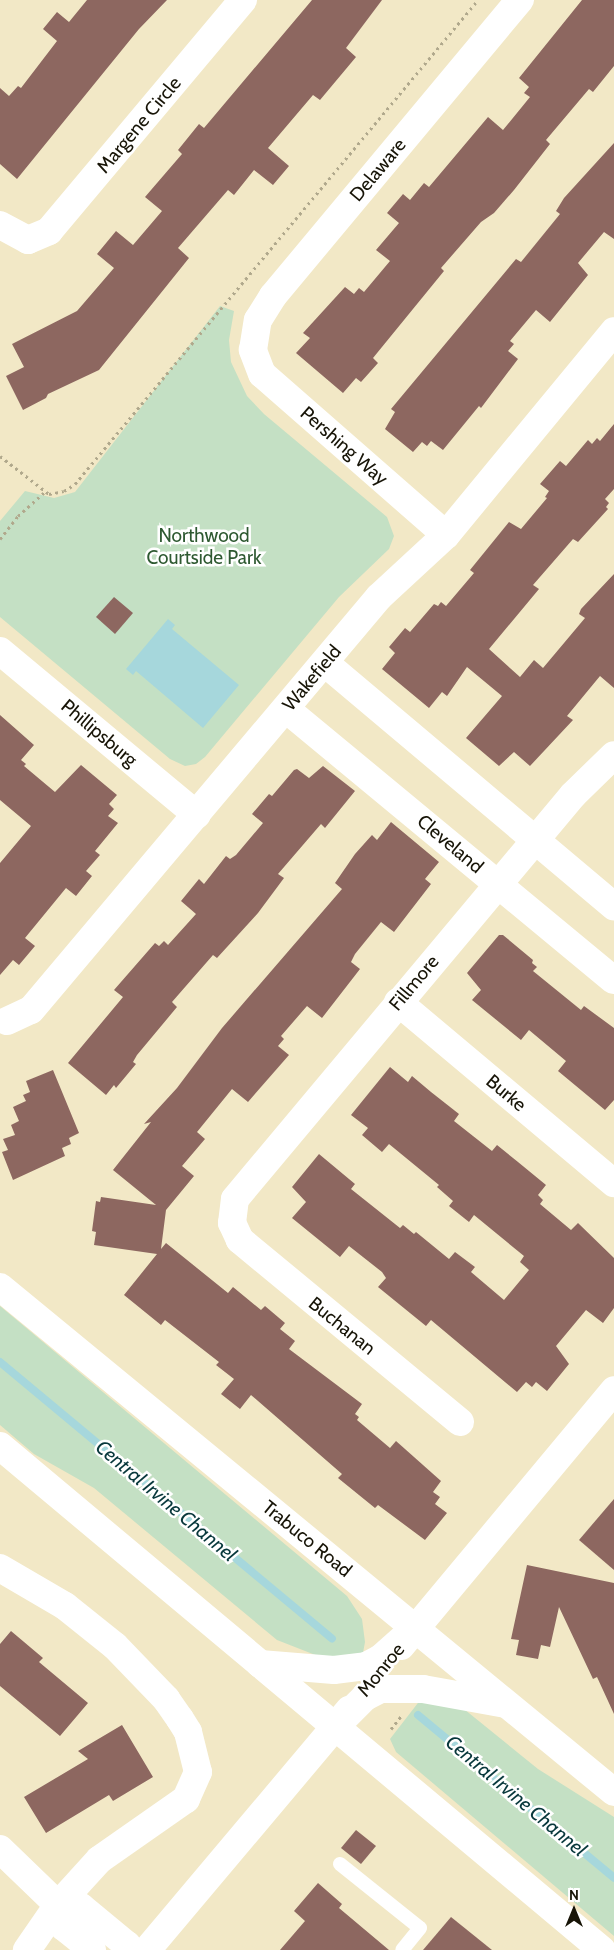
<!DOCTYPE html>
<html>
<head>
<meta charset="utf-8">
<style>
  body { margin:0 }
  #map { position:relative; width:614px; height:1950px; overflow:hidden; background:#f2e8c6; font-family:Cabin,sans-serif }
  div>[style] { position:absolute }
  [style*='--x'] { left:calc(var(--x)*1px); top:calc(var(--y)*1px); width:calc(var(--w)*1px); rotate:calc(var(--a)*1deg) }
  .green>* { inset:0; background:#c4e0c4 }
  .water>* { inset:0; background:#a6d7dc }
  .stream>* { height:8px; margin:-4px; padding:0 4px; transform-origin:4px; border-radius:4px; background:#a6d7dc }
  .building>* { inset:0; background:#8d6760 }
  .path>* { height:3px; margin-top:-1.5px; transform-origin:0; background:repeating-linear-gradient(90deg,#b0a88c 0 2.5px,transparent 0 6.5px) }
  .service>* { height:14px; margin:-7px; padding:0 7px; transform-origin:7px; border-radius:7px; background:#fff }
  .minor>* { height:28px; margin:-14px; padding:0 14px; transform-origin:14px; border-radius:14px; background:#fff }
  .tertiary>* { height:28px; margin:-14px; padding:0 14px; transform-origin:14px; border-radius:14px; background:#fff }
  .secondary>* { height:28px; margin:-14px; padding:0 14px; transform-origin:14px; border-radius:14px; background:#fff }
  span { translate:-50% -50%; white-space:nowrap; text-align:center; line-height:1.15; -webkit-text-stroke:5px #fff; paint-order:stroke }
  .street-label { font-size:19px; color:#171407 }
  .park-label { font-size:19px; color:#2e5931 }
  .water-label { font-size:20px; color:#08383c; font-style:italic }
  .north { position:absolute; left:549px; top:1885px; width:50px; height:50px; -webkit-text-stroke:4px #fff; paint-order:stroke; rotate:0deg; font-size:14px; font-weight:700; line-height:20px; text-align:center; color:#171407 }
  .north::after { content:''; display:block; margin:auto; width:18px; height:22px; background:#171407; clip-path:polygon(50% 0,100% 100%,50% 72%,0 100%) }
</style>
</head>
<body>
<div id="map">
  <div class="green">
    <div style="clip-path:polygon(220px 306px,234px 311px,229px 340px,231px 362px,247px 396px,264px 414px,387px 517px,394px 536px,389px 549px,339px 597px,205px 757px,196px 764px,185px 766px,170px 759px,0 617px,0 521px,25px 491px,54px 498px,75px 492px)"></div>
    <div style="clip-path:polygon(0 1306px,347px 1596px,362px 1619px,365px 1642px,363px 1653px,323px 1658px,277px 1640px,94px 1488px,34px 1454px,0 1425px)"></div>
    <div style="clip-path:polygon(421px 1699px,459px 1705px,538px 1769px,614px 1817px,614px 1936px,396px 1752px,390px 1739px)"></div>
  </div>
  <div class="water">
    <div style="clip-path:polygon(168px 619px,175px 625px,172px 629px,239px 685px,203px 728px,136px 671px,133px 675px,126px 669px)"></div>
  </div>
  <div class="stream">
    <div style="--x:0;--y:1362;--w:432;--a:39.8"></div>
    <div style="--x:418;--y:1715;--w:255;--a:39.7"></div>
  </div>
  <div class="building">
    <div style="clip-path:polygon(87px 0,167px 0,139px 29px,17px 179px,0 164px,0 88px,9px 96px,18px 86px,21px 88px,57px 41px,43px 29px,57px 12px,69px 22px)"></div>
    <div style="clip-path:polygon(312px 0,382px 0,346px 48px,356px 57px,320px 100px,313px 95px,268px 148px,289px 166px,273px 185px,254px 170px,234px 195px,228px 190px,178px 248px,189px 258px,99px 370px,48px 394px,46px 398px,23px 410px,6px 376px,24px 367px,12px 344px,77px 311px,114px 268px,97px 254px,116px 231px,133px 245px,162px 211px,145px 197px,182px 154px,178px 150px,199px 124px,204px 128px)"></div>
    <div style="clip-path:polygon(582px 0,614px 0,614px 66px,593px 92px,589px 89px,546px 140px,550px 144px,514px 190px,494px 213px,481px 222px,441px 268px,444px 271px,373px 358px,378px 363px,361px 382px,356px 378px,343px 393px,296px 353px,310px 338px,303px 333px,345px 287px,354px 294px,359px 288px,364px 292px,390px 261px,376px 250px,399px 223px,387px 213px,403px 194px,410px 200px,424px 183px,429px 187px,488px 117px,503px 130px,530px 97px,524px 93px,529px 87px,519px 78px)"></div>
    <div style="clip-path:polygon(614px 143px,614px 239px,604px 232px,578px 263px,588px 275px,550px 322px,536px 310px,510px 341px,514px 344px,508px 351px,518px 359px,481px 408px,479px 406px,443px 450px,431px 441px,427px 446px,422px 442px,413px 452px,385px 429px,395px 412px,391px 409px,516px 259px,521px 262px,560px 214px,556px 211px,564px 198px)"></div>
    <div style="clip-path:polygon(614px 424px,614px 489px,605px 499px,609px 503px,606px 507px,608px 509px,578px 542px,573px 539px,533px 585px,539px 589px,489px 649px,520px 677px,534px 660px,543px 668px,585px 618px,579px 614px,581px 609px,614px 574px,614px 688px,600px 676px,567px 716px,573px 720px,530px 766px,514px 752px,499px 766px,466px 738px,502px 696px,467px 667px,447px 696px,442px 692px,429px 708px,382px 669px,395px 653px,389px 647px,405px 628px,410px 632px,434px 604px,438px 606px,441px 602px,446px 606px,474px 573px,470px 570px,509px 522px,521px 529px,547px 498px,545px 497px,549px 491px,540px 484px,560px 461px,566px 466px,588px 440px,592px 444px,597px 438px,600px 441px)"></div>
    <div style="clip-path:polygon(114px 597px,133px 613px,115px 634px,96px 617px)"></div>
    <div style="clip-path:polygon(0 715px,34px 745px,21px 760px,26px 764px,24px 766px,55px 792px,81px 765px,117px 795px,109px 804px,114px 809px,108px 816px,118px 823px,95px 851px,100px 855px,86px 871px,92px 876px,76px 896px,66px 888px,25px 938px,35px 946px,19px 965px,13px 960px,0 975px,0 863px,31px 826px,0 800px)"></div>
    <div style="clip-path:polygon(323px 766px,355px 791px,325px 828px,321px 824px,278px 874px,284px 878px,258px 913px,217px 958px,213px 955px,172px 1002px,177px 1007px,137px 1055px,133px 1062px,136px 1064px,116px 1088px,114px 1085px,106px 1095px,68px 1063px,123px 997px,114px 990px,155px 943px,159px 946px,164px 941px,168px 945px,196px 914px,181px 901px,199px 879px,204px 884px,226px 856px,230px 859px,236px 855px,263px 823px,252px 814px,269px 794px,272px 796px,294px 770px,297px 769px,309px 778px)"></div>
    <div style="clip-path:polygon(391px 822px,439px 862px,425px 879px,431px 884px,394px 932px,381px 922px,355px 954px,351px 962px,360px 969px,322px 1018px,307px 1006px,281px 1036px,284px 1039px,278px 1046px,289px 1055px,248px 1102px,232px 1089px,197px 1132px,205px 1139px,182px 1166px,194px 1176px,166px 1210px,161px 1249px,166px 1243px,228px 1293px,233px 1287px,261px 1310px,265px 1306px,285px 1323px,280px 1329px,295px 1341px,289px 1349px,362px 1404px,355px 1414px,359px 1417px,357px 1420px,390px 1448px,396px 1441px,441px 1481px,433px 1492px,440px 1497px,435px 1504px,447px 1513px,425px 1540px,378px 1505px,375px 1508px,338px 1478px,342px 1474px,251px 1395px,240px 1409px,221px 1394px,234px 1379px,216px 1365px,219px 1362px,165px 1320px,161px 1325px,124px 1295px,157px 1254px,94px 1245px,96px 1232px,92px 1231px,96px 1201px,100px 1202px,101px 1197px,156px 1205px,113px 1170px,151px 1122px,144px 1124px,177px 1088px,222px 1028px,342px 889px,335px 883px,355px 854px,372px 835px,377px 840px)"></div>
    <div style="clip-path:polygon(499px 935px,503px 935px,533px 960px,532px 963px,537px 967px,533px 971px,581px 1010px,584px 1006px,614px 1028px,614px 1100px,605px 1110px,558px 1071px,566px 1061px,529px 1030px,521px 1040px,472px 1000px,481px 990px,467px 973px)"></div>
    <div style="clip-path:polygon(390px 1067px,408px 1082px,412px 1076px,431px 1092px,459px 1114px,454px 1121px,492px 1151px,497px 1145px,518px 1162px,546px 1185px,538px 1195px,543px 1200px,540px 1204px,571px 1230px,578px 1223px,614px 1258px,614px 1308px,603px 1323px,586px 1310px,556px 1346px,569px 1364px,547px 1391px,536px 1382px,532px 1387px,526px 1382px,517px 1392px,431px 1320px,426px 1326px,378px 1287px,386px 1278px,382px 1272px,349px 1246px,340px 1257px,292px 1218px,306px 1202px,292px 1187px,319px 1154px,355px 1184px,351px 1189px,400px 1228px,403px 1225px,414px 1234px,416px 1232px,449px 1259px,455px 1252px,475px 1267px,471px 1272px,504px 1300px,529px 1270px,520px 1262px,524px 1256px,474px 1215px,469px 1222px,449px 1206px,453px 1201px,437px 1187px,439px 1185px,389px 1144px,382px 1152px,362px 1135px,368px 1128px,351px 1115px)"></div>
    <div style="clip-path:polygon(53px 1070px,79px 1133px,69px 1138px,71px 1144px,62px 1148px,65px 1156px,13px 1180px,2px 1152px,8px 1150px,3px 1139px,15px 1135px,11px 1125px,19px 1121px,13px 1107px,26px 1101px,23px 1095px,30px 1092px,26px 1081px)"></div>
    <div style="clip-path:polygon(614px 1499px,614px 1570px,579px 1540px)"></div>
    <div style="clip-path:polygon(527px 1565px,614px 1583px,614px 1714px,597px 1677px,593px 1679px,559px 1607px,550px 1647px,541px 1645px,538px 1659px,516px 1655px,519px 1640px,511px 1639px)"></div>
    <div style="clip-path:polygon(11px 1631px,43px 1658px,39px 1662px,88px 1703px,60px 1736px,0 1686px,0 1644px)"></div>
    <div style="clip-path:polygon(122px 1725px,153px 1777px,113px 1801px,109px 1795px,46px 1833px,24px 1797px,88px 1759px,78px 1751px)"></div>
    <div style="clip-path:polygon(356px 1830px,376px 1846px,361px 1864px,341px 1848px)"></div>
    <div style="clip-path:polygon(318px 1883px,342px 1904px,339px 1908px,389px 1950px,280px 1950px,305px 1921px,294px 1911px)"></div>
    <div style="clip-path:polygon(451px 1917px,492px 1950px,423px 1950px)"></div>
  </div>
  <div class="path">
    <div style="--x:0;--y:456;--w:62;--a:37.8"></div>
    <div style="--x:49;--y:494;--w:15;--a:-11"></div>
    <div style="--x:64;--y:491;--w:13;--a:-32"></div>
    <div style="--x:75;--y:484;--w:630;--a:-50.22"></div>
    <div style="--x:0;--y:539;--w:29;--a:-52"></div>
    <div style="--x:18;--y:516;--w:36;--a:-42"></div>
    <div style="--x:391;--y:1729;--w:18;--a:-52"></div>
  </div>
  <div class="service">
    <div style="--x:340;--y:1864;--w:102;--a:38.7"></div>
    <div style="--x:420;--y:1928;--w:28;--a:129"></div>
  </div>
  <div class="minor">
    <div style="--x:0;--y:225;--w:32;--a:28"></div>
    <div style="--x:28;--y:240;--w:23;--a:-23"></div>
    <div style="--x:49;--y:231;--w:302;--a:-50"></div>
    <div style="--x:446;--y:535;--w:264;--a:-50.5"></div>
    <div style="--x:0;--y:651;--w:256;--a:39.8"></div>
    <div style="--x:398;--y:1002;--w:282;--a:40"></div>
    <div style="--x:460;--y:1422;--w:286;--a:-140.4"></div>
    <div style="--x:240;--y:1240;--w:19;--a:-115"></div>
    <div style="--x:232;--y:1223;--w:24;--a:-83"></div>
    <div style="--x:235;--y:1199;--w:527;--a:-50.08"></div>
    <div style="--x:573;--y:795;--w:57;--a:-44.3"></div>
    <div style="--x:0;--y:1568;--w:75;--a:30.3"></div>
    <div style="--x:65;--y:1606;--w:64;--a:38.7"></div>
    <div style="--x:115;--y:1646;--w:74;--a:46.1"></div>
    <div style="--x:166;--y:1699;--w:24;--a:55"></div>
    <div style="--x:180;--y:1719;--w:15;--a:58"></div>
    <div style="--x:188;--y:1732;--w:41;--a:76"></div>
    <div style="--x:198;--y:1772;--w:30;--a:114"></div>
    <div style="--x:186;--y:1799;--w:106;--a:145"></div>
    <div style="--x:99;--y:1860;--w:61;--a:132.3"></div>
    <div style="--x:58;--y:1905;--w:55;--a:124.6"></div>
    <div style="--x:0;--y:1849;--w:81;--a:44"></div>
    <div style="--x:58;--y:1905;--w:23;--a:75"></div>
    <div style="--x:64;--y:1927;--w:36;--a:39"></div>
    <div style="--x:58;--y:1905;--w:23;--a:5"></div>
    <div style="--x:81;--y:1907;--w:60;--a:39.6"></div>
    <div style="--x:127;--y:1945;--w:5;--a:68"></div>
  </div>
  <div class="tertiary">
    <div style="--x:325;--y:663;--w:378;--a:40.1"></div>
    <div style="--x:286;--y:709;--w:425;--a:39.6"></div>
    <div style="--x:7;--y:1021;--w:26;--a:-25"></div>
    <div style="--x:31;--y:1010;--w:540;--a:-49.88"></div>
    <div style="--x:379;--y:597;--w:91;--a:-42.8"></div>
    <div style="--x:446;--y:535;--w:244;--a:-138.8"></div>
    <div style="--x:262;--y:374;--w:26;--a:-111"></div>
    <div style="--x:253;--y:350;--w:30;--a:-81"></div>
    <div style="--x:258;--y:320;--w:28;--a:-58"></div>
    <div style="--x:273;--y:296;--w:386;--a:-50.2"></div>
    <div style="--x:401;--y:1646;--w:333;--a:-50.2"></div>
    <div style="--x:147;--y:1950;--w:314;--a:-49.9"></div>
  </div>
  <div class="secondary">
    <div style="--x:0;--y:1287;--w:795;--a:39.44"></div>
    <div style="--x:0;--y:1446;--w:785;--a:39.94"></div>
    <div style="--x:260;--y:1664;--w:74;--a:4.6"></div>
    <div style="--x:334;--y:1670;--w:32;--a:-7"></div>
    <div style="--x:366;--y:1666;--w:17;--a:-28"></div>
    <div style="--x:381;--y:1658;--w:47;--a:-41.5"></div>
    <div style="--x:334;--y:1728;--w:44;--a:-45"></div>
    <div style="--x:365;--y:1697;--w:18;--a:-27"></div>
    <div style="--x:381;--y:1689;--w:42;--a:0"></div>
    <div style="--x:423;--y:1689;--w:84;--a:10.2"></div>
  </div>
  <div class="street-label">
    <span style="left:139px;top:125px;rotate:-50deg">Margene Circle</span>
    <span style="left:378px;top:170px;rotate:-50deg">Delaware</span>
    <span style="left:344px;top:446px;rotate:41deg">Pershing Way</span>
    <span style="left:312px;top:678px;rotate:-50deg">Wakefield</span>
    <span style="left:99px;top:733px;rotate:40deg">Phillipsburg</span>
    <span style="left:450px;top:844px;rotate:40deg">Cleveland</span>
    <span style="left:414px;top:983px;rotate:-50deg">Fillmore</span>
    <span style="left:506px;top:1093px;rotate:40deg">Burke</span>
    <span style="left:342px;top:1326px;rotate:39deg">Buchanan</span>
    <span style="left:307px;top:1539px;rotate:39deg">Trabuco Road</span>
    <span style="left:381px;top:1670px;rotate:-51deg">Monroe</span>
  </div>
  <div class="park-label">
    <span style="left:204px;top:547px">Northwood<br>Courtside Park</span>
  </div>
  <div class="water-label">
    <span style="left:166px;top:1501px;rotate:40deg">Central Irvine Channel</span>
    <span style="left:516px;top:1796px;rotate:40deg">Central Irvine Channel</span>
  </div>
  <div class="north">N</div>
</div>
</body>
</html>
